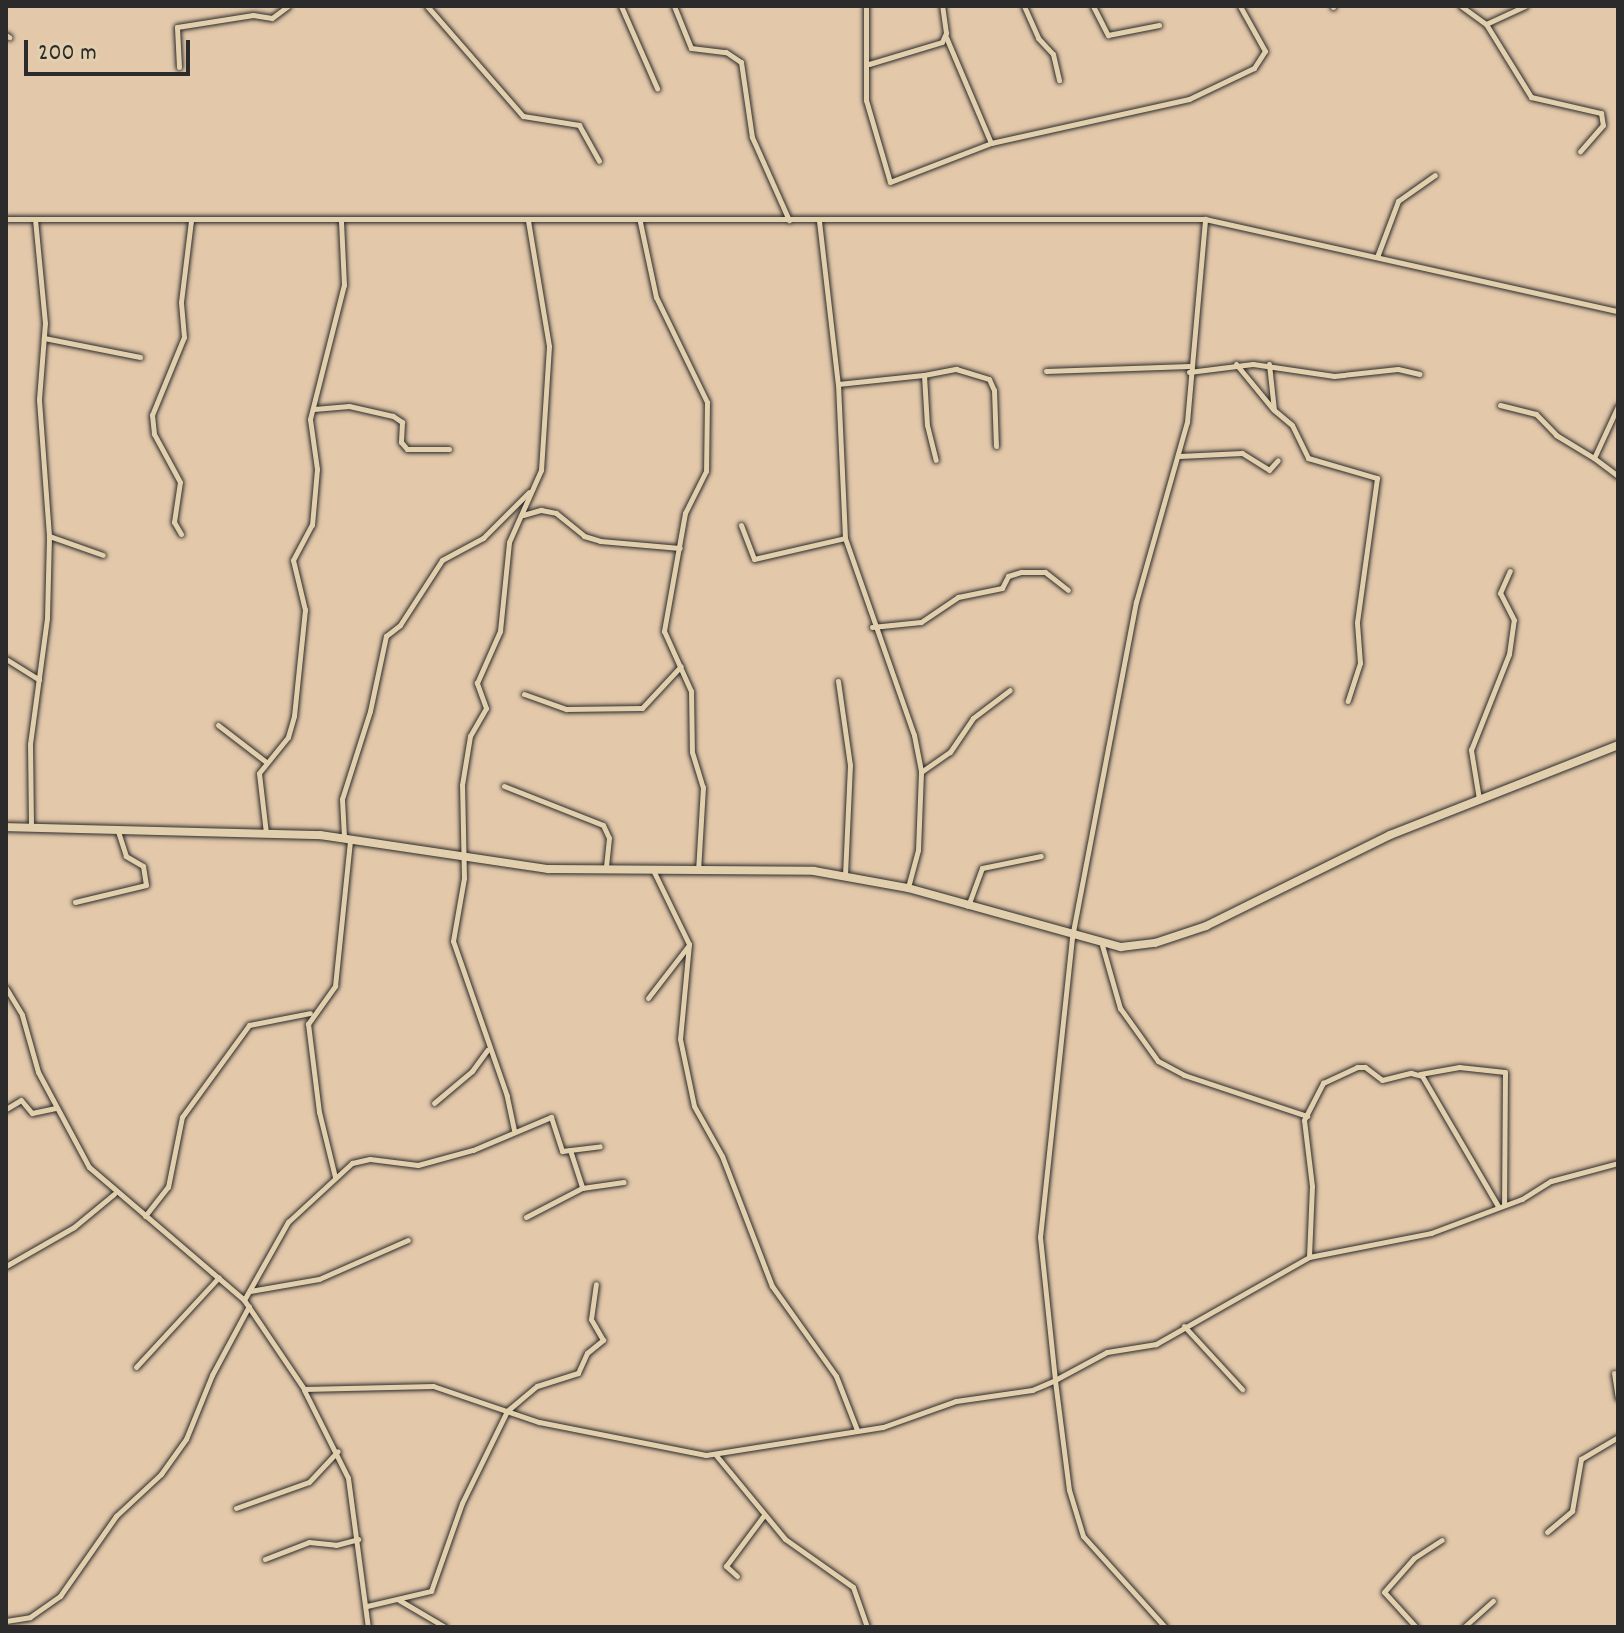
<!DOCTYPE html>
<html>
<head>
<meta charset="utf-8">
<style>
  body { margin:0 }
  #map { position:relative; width:1624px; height:1633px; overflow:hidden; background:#e3c8aa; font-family:Dekko,sans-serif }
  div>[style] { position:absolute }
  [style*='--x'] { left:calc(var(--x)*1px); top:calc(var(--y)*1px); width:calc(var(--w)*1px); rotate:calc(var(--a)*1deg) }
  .roads { filter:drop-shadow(0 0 2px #2b2b2b) drop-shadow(0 0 2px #2b2b2b) }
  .minor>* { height:5px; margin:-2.5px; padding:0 2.5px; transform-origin:2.5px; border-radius:2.5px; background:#e2cfad }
  .secondary>* { height:8px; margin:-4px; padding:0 4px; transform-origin:4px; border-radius:4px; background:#e2cfad }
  span { translate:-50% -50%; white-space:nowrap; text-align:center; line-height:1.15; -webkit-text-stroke:8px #e2cfad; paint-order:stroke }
  .frame { position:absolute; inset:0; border:8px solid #2b2b2b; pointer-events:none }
  .scale { position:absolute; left:24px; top:40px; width:166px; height:36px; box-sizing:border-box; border:4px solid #2b2b2b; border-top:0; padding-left:10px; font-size:24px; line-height:28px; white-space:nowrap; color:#2b2b2b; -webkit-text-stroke:6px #e2cfad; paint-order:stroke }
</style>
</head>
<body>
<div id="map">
  <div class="roads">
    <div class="minor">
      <div style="--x:427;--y:6;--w:146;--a:48.9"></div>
      <div style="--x:523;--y:116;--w:57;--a:9.1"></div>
      <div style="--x:579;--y:125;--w:41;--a:60.9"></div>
      <div style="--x:621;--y:6;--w:90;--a:66.3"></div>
      <div style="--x:674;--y:6;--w:45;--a:68"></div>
      <div style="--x:691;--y:48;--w:35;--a:7"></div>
      <div style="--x:726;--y:52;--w:18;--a:34"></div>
      <div style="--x:741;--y:62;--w:76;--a:81.7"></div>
      <div style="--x:752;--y:137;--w:91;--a:66"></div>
      <div style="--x:866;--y:6;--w:94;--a:90"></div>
      <div style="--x:866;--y:100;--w:85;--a:73.7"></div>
      <div style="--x:890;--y:182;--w:108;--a:-21.1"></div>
      <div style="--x:991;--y:143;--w:203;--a:-12.5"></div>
      <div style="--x:1189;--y:99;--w:72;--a:-25.5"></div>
      <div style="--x:1254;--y:68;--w:20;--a:-57"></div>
      <div style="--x:1265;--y:51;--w:51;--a:-119.1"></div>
      <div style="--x:1024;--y:6;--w:35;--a:66"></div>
      <div style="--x:1038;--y:38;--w:22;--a:47"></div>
      <div style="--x:1053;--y:54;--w:27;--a:77"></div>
      <div style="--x:1093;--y:6;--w:33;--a:63"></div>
      <div style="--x:1108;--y:35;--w:52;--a:-11.1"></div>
      <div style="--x:1333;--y:6;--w:1;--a:90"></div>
      <div style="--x:1461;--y:6;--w:31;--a:36"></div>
      <div style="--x:1486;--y:24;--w:43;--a:-24.8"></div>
      <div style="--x:1486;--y:24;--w:86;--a:58.3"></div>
      <div style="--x:1531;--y:97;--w:72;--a:12.9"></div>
      <div style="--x:1601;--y:113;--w:12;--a:81"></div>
      <div style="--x:1603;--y:125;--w:35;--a:131"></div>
      <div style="--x:6;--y:35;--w:4;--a:34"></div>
      <div style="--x:946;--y:37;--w:115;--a:67"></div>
      <div style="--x:869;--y:64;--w:76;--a:-16.8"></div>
      <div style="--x:942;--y:42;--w:10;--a:-66"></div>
      <div style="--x:946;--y:33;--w:27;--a:-98"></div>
      <div style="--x:179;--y:67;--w:40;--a:-92.9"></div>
      <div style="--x:177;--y:27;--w:77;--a:-9"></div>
      <div style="--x:253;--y:15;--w:19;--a:9"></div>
      <div style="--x:272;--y:18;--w:20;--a:-37"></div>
      <div style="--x:6;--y:219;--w:1199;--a:0"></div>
      <div style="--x:1205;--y:219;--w:423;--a:12.6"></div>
      <div style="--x:819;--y:221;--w:164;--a:83.4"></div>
      <div style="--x:838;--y:384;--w:154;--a:87.4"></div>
      <div style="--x:845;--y:538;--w:209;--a:70.7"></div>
      <div style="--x:914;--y:735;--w:38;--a:79"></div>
      <div style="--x:921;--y:772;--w:78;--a:92.2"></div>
      <div style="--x:918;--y:850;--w:39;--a:105"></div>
      <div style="--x:640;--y:222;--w:77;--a:78"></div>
      <div style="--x:656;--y:297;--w:117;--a:64.1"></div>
      <div style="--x:707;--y:402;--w:69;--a:90.8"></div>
      <div style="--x:706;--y:471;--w:47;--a:116.6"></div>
      <div style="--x:685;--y:513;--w:120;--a:100.1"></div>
      <div style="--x:664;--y:631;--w:66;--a:65.8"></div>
      <div style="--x:691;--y:691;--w:61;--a:89.1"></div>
      <div style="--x:692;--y:752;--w:37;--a:73"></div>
      <div style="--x:703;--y:787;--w:83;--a:93.4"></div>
      <div style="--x:1377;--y:257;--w:60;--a:-69.4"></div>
      <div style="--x:1398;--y:201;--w:45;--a:-35.1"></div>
      <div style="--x:44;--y:338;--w:98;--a:11.2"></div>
      <div style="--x:1236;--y:364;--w:58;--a:50.6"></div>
      <div style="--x:1269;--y:364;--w:46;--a:83.8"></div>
      <div style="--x:1274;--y:410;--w:23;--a:40"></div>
      <div style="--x:1292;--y:425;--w:37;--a:64"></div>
      <div style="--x:1308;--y:458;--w:72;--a:16.2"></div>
      <div style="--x:1377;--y:478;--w:146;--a:97.9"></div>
      <div style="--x:1357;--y:623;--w:40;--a:85.7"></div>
      <div style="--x:1360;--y:663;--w:40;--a:108"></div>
      <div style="--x:1046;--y:371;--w:143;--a:-2"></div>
      <div style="--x:1189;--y:372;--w:64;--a:-7.1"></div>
      <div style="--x:1253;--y:364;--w:82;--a:8.4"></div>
      <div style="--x:1334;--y:376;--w:64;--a:-6.2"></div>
      <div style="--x:1398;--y:369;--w:22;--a:13"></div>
      <div style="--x:924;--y:375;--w:33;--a:-11"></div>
      <div style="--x:956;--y:369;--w:34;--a:17"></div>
      <div style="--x:989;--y:379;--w:12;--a:66"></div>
      <div style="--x:994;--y:390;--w:56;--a:88"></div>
      <div style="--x:838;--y:384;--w:86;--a:-6"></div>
      <div style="--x:924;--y:375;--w:50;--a:86.6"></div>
      <div style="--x:927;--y:425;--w:36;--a:76"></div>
      <div style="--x:1500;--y:405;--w:37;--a:14"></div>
      <div style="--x:1536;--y:414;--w:29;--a:46"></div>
      <div style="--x:1556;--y:435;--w:44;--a:31.2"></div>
      <div style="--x:1618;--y:406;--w:57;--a:114.8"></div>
      <div style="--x:1594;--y:458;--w:30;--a:37"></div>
      <div style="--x:314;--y:409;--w:35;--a:-5"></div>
      <div style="--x:349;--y:406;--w:45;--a:12.8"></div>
      <div style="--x:393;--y:416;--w:11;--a:34"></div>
      <div style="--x:402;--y:422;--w:20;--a:93"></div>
      <div style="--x:401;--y:442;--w:9;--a:49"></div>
      <div style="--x:407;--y:449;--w:42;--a:0"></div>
      <div style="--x:1179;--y:456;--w:63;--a:-2.7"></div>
      <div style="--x:1242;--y:453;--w:32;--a:32"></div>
      <div style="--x:1269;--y:470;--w:13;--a:-48"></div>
      <div style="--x:523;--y:515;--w:19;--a:-16"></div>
      <div style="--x:541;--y:510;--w:15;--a:11"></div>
      <div style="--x:556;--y:513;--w:36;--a:39"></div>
      <div style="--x:584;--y:536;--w:17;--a:17"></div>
      <div style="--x:600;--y:541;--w:80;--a:5"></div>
      <div style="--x:741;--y:525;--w:36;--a:69"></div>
      <div style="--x:754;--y:559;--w:93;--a:-13"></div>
      <div style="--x:181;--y:534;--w:14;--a:-120"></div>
      <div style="--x:174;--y:522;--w:40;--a:-81.5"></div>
      <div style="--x:180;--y:482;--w:55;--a:-118.4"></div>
      <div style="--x:154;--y:434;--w:19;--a:-96"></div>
      <div style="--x:152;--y:415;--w:84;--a:-67.7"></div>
      <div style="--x:184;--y:337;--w:35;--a:-95"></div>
      <div style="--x:181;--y:302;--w:83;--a:-83"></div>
      <div style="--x:49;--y:536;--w:57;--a:19.4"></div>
      <div style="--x:872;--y:627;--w:49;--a:-5.8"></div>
      <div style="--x:921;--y:622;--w:45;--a:-34"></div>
      <div style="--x:958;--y:597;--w:45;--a:-11.6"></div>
      <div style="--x:1002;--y:588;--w:13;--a:-63"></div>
      <div style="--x:1008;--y:576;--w:14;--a:-17"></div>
      <div style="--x:1021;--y:572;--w:24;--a:0"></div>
      <div style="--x:1045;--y:572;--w:29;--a:38"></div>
      <div style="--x:6;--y:659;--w:39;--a:32"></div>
      <div style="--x:838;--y:681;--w:85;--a:81.9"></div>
      <div style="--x:850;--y:765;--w:109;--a:92.6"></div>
      <div style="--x:524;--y:694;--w:45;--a:19.7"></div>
      <div style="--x:566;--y:709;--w:76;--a:-0.8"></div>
      <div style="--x:642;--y:708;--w:57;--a:-47.1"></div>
      <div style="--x:218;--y:725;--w:59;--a:37.5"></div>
      <div style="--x:921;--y:772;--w:35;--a:-35"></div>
      <div style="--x:950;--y:752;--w:41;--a:-55.9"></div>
      <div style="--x:973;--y:718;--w:46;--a:-37.1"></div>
      <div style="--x:504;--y:786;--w:106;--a:21.5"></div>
      <div style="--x:603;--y:825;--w:14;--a:65"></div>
      <div style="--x:609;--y:838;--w:31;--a:96"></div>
      <div style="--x:1479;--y:799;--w:50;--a:-99.3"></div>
      <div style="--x:1471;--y:750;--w:103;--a:-68.4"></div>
      <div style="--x:1509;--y:654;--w:34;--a:-82"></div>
      <div style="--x:1514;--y:620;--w:30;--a:-117"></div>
      <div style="--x:1500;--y:593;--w:24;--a:-66"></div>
      <div style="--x:31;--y:825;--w:81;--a:-90.7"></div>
      <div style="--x:30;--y:744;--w:127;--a:-82.3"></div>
      <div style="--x:47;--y:618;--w:82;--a:-88.6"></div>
      <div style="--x:49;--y:536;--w:137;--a:-94.2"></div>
      <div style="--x:39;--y:399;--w:76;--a:-85.5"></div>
      <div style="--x:45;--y:323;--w:104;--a:-95.5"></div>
      <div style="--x:266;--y:833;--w:60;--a:-96.7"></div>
      <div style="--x:259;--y:773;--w:46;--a:-51.1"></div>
      <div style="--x:288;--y:737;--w:22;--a:-74"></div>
      <div style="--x:294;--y:716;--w:107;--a:-84.1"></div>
      <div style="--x:305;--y:610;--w:51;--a:-103.5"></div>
      <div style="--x:293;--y:560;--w:40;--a:-62"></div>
      <div style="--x:312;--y:525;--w:56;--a:-84.9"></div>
      <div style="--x:317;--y:469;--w:50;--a:-98"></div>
      <div style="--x:310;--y:419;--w:138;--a:-75.8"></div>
      <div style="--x:344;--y:285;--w:64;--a:-92.7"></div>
      <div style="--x:344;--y:837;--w:38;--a:-93"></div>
      <div style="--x:342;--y:799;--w:92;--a:-72.3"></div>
      <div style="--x:370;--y:711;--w:77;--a:-78"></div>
      <div style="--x:386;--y:636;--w:18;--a:-38"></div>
      <div style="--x:400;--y:625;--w:77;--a:-57.1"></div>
      <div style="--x:442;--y:560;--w:47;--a:-28.2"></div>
      <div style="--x:483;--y:538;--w:65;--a:-45"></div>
      <div style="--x:653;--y:870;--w:82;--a:64.1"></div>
      <div style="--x:689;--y:944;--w:95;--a:95.4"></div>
      <div style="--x:680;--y:1039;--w:68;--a:78.2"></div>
      <div style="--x:694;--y:1106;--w:57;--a:60.8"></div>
      <div style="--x:722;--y:1156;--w:139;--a:69"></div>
      <div style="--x:772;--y:1286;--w:110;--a:54.6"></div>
      <div style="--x:836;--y:1376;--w:58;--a:68.7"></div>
      <div style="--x:75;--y:902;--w:73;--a:-13.5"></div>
      <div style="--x:146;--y:885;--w:19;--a:-99"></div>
      <div style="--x:143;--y:866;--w:20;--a:-150"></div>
      <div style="--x:126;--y:856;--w:26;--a:-108"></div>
      <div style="--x:968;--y:906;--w:40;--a:-69.8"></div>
      <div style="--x:982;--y:868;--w:60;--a:-11.5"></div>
      <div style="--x:1102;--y:945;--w:66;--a:74.1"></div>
      <div style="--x:1120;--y:1008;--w:65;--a:54.4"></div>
      <div style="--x:1158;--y:1061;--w:30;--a:28"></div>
      <div style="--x:1184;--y:1075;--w:130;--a:18.4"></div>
      <div style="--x:6;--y:988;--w:31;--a:59"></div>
      <div style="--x:22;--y:1015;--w:59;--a:74.3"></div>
      <div style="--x:38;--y:1072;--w:108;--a:61.8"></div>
      <div style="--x:89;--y:1167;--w:204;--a:40.6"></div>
      <div style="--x:244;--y:1300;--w:107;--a:56"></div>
      <div style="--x:304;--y:1389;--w:129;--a:-1.3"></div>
      <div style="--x:433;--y:1386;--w:112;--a:18.8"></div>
      <div style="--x:539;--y:1422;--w:170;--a:11.2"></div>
      <div style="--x:706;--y:1455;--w:179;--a:-9"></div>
      <div style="--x:883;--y:1427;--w:77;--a:-19.6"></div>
      <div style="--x:956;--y:1401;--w:77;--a:-8.2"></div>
      <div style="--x:1032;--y:1390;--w:25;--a:-23"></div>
      <div style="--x:1055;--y:1380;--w:144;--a:-96"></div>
      <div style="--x:1040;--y:1237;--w:302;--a:-83.9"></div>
      <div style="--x:1072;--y:937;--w:341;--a:-79.2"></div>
      <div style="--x:1136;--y:602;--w:187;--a:-74.2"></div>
      <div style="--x:1187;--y:422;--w:204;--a:-84.9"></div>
      <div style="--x:648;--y:998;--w:67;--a:-52.3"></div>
      <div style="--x:1420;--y:1074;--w:40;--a:-10"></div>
      <div style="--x:1459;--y:1067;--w:46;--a:6.2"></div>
      <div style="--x:1505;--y:1072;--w:132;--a:90.4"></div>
      <div style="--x:434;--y:1103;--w:50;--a:-40.1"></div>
      <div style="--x:472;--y:1071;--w:26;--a:-54"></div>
      <div style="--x:6;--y:1109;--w:17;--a:-31"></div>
      <div style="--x:21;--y:1100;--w:17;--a:50"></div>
      <div style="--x:32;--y:1113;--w:24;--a:-12"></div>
      <div style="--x:514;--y:1130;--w:35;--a:-102"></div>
      <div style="--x:507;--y:1096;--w:164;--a:-109.2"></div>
      <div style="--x:453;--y:941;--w:64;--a:-80.1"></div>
      <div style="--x:464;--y:878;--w:93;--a:-91.2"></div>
      <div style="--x:462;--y:785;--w:50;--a:-80.7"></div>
      <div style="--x:470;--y:736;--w:32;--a:-60"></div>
      <div style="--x:486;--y:708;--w:27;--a:-110"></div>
      <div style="--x:477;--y:683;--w:57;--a:-66.1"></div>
      <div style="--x:500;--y:631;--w:89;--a:-84.2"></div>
      <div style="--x:509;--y:542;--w:79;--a:-66"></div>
      <div style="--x:541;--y:470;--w:124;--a:-86.3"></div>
      <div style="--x:549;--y:346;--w:127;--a:-99.5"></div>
      <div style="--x:570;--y:1150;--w:40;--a:72"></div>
      <div style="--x:335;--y:1177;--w:67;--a:-103.8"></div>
      <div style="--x:319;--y:1112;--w:89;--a:-97.1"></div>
      <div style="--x:308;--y:1024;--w:47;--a:-54.6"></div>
      <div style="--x:335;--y:986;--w:147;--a:-84.1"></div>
      <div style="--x:145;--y:1216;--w:37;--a:-52"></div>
      <div style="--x:168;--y:1187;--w:71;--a:-78.7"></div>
      <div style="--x:182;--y:1117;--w:114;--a:-53.9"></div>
      <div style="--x:249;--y:1025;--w:62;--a:-11.1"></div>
      <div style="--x:526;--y:1217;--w:63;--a:-27.4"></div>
      <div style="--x:582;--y:1188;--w:42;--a:-8.1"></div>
      <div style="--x:1309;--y:1257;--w:71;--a:-87.6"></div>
      <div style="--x:1312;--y:1186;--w:66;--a:-96.9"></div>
      <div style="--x:1304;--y:1120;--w:42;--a:-62.8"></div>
      <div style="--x:1323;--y:1083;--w:38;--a:-25"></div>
      <div style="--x:1357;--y:1067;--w:8;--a:0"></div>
      <div style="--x:1365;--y:1067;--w:21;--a:37"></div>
      <div style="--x:1382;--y:1080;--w:30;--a:-14"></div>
      <div style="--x:1411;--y:1073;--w:11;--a:15"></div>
      <div style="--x:1422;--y:1076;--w:151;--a:59.7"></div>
      <div style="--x:6;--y:1266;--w:78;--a:-29.8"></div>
      <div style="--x:74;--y:1227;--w:52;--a:-39.5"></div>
      <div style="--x:250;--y:1291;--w:70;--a:-9.9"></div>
      <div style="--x:319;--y:1279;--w:97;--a:-23.7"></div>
      <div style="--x:244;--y:1300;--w:90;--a:-60.6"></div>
      <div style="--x:288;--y:1222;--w:87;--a:-42.7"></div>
      <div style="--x:352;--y:1163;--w:18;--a:-13"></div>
      <div style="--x:370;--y:1159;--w:48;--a:7.1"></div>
      <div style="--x:418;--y:1165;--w:57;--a:-15.3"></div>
      <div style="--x:473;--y:1150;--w:85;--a:-22.9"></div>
      <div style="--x:551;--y:1117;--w:36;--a:72"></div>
      <div style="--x:562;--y:1151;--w:38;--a:-7"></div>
      <div style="--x:1184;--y:1326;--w:86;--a:47.4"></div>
      <div style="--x:136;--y:1367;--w:122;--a:-47.3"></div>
      <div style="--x:1614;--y:1373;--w:25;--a:81"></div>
      <div style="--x:304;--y:1390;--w:98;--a:63.4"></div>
      <div style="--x:348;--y:1478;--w:150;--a:82.4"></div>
      <div style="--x:715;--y:1454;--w:110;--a:50.5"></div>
      <div style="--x:785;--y:1539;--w:83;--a:35.2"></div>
      <div style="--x:853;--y:1587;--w:42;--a:70.7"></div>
      <div style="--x:236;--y:1508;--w:77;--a:-19.6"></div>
      <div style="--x:309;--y:1482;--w:42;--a:-46.9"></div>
      <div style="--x:1547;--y:1532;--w:33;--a:-40"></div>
      <div style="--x:1572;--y:1511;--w:53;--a:-80.2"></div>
      <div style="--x:1581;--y:1459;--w:43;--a:-30.7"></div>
      <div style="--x:265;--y:1559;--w:47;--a:-21.1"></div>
      <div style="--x:309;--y:1542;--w:27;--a:6"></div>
      <div style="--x:336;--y:1545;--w:23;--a:-15"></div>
      <div style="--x:737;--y:1576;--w:15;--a:-138"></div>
      <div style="--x:726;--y:1566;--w:64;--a:-53.3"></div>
      <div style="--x:399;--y:1600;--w:53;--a:30.4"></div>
      <div style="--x:367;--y:1606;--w:66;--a:-13.2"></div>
      <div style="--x:431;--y:1591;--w:93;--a:-70.6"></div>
      <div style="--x:462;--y:1503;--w:102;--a:-63.9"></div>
      <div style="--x:507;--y:1411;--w:39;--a:-40"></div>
      <div style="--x:537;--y:1386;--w:43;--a:-17.6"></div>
      <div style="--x:578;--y:1373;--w:22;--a:-66"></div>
      <div style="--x:587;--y:1353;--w:21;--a:-39"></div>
      <div style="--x:603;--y:1340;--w:24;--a:-120"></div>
      <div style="--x:591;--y:1319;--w:35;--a:-82"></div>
      <div style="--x:6;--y:1621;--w:24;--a:-9"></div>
      <div style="--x:30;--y:1617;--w:37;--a:-35"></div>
      <div style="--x:60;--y:1596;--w:98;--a:-55"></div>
      <div style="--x:116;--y:1516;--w:62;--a:-43"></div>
      <div style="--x:161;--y:1474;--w:43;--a:-54.5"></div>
      <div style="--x:186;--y:1439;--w:69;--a:-67.9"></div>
      <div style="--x:212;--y:1375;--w:78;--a:-61.8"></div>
      <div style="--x:1165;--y:1627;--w:122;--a:-132"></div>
      <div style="--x:1083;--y:1536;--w:48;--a:-106.9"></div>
      <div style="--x:1069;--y:1490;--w:111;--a:-97.3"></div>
      <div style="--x:1055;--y:1380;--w:59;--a:-28.3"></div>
      <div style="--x:1107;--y:1352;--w:50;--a:-9.3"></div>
      <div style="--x:1156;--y:1344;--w:176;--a:-29.6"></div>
      <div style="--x:1309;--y:1257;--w:124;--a:-11.1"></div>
      <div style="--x:1431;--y:1233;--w:97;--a:-20.5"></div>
      <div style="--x:1522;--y:1199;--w:34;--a:-32"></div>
      <div style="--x:1551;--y:1181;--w:69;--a:-15"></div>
      <div style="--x:1416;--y:1627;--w:47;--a:-132.4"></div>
      <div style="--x:1384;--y:1592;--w:45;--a:-48.6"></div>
      <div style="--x:1414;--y:1558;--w:33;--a:-33"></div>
      <div style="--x:1464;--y:1627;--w:39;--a:-42"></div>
    </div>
    <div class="secondary">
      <div style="--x:6;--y:827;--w:314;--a:1.5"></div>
      <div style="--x:320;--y:835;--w:231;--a:8.5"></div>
      <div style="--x:548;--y:869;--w:266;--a:0.4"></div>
      <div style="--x:814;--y:871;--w:96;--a:10.3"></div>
      <div style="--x:908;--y:888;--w:221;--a:15.5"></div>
      <div style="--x:1121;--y:947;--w:34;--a:-7"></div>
      <div style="--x:1155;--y:943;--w:54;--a:-18.4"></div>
      <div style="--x:1206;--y:926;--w:205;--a:-26.3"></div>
      <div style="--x:1390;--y:835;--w:245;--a:-21.5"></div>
    </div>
  </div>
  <div class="frame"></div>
  <div class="scale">200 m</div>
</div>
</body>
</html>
